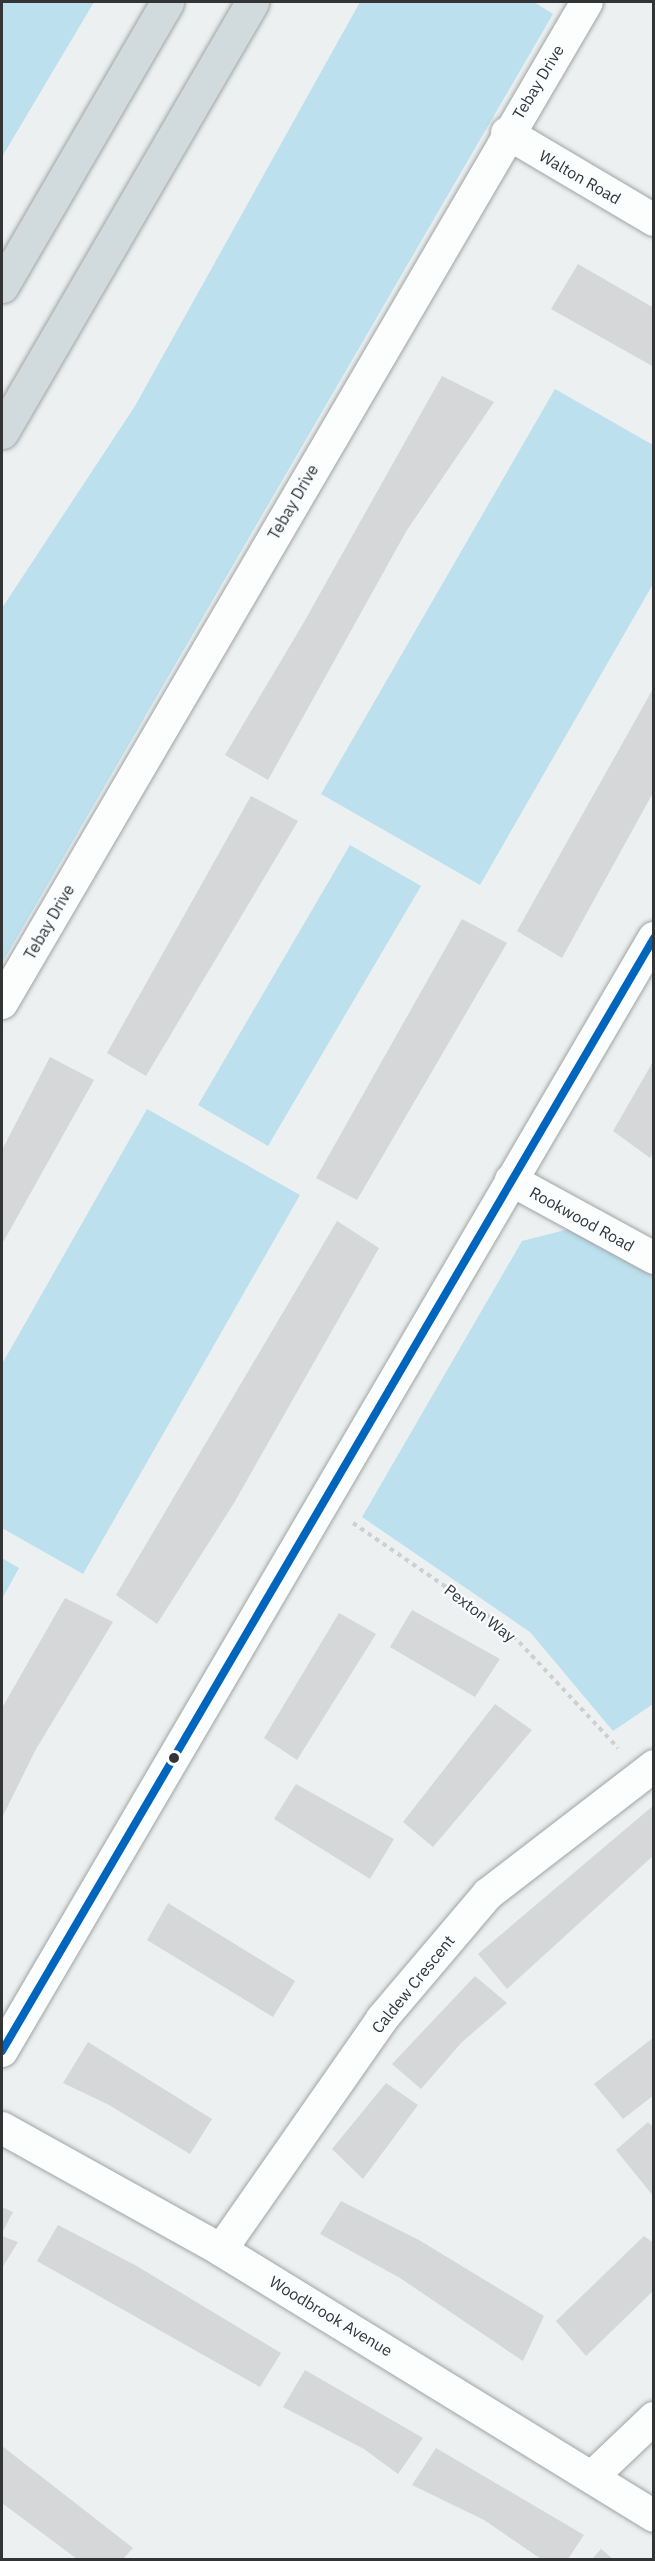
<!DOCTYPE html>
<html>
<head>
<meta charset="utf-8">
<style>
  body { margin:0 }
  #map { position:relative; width:655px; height:2561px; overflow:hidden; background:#ecf0f1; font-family:"IBM Plex Sans",sans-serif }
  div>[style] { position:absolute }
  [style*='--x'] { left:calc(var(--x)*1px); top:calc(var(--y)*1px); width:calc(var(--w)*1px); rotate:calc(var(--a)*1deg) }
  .green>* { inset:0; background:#bce0ee }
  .building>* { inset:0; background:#d5d7d8 }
  .path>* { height:4px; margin-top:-2px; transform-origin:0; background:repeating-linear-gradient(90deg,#cecfcf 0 4.5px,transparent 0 9px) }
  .roads { filter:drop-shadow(0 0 2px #a1a4a4) drop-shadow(0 0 2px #a1a4a4) }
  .minor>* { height:32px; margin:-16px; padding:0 16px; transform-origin:16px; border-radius:16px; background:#fcfdfd }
  .trunk>* { height:33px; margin:-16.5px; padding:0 16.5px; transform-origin:16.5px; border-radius:16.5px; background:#d1dbde }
  .bus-1>* { height:8px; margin:-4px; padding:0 4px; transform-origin:4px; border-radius:4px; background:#0065bd }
  .dots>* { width:16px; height:16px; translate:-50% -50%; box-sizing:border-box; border:3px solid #f9fdff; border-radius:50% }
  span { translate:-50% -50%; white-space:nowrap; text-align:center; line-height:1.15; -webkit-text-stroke:4.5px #f9fdff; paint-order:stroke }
  .street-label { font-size:16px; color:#323435 }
  .frame { position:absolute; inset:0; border:3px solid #323435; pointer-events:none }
</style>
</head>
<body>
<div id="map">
  <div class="green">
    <div style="clip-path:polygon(2px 2px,94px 2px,2px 157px)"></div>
    <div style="clip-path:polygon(360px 2px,534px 2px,553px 14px,2px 963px,2px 608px,135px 406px)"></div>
    <div style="clip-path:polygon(555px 389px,653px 445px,653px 584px,480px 885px,321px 794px)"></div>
    <div style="clip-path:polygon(350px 845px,421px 886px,268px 1146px,198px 1105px)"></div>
    <div style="clip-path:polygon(147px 1109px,300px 1195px,83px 1574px,2px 1528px,2px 1364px)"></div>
    <div style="clip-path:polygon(569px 1229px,653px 1275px,653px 1704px,613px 1731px,530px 1632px,362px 1517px,522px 1241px)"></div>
    <div style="clip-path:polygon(2px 1558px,19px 1568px,2px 1599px)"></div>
  </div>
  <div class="building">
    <div style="clip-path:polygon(578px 264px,654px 308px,654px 367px,551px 309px)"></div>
    <div style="clip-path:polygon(442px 376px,494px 402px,407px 530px,268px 780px,225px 755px,304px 622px)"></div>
    <div style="clip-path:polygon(654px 687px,654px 791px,562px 958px,517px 931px)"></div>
    <div style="clip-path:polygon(251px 796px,298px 821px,146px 1076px,107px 1053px)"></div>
    <div style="clip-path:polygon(462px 919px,507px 943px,357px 1200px,316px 1178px)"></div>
    <div style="clip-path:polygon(50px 1057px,94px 1080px,2px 1244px,2px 1150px)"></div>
    <div style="clip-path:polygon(654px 1060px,654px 1151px,650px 1158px,613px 1131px)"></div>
    <div style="clip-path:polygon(337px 1221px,379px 1248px,234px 1503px,157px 1624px,116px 1595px)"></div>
    <div style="clip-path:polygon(65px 1598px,113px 1622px,36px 1749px,2px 1818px,2px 1708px)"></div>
    <div style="clip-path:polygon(412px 1610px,500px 1659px,475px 1697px,390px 1647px)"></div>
    <div style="clip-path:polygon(339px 1613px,376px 1634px,297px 1760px,264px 1738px)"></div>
    <div style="clip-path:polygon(495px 1704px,532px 1730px,433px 1847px,403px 1822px)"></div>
    <div style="clip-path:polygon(296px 1784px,394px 1839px,370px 1879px,274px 1819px)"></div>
    <div style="clip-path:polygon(654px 1805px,654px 1855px,507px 1989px,478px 1954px)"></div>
    <div style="clip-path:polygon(168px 1903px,295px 1981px,273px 2017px,147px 1940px)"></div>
    <div style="clip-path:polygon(475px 1976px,507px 2003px,461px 2043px,421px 2089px,392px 2064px)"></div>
    <div style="clip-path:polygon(654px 2037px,654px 2095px,623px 2119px,594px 2084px)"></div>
    <div style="clip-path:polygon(88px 2042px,212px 2119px,190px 2154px,109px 2105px,63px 2083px)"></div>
    <div style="clip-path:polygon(386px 2083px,418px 2105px,363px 2179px,332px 2149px)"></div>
    <div style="clip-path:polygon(648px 2122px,654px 2128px,654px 2197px,616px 2150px)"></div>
    <div style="clip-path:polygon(341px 2201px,419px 2240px,544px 2316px,523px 2361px,400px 2278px,320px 2234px)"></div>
    <div style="clip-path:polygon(2px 2207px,13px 2212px,2px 2233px)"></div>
    <div style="clip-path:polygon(58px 2225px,135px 2265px,281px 2353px,260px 2387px,37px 2261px)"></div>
    <div style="clip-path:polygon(2px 2236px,18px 2242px,2px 2268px)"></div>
    <div style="clip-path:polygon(644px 2236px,654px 2243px,654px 2290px,586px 2356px,556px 2321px)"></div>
    <div style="clip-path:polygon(305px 2370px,423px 2438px,398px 2474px,364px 2449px,283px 2407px)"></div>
    <div style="clip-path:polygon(2px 2446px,133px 2548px,123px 2559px,77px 2559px,2px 2503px)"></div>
    <div style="clip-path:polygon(436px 2448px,584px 2535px,568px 2559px,541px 2559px,484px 2520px,412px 2485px)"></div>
    <div style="clip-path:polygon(601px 2549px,613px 2559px,592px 2559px)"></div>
  </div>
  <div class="path">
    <div style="--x:353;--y:1523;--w:187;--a:34.5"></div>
    <div style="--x:507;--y:1629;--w:163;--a:47"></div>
  </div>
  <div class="roads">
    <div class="minor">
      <div style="--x:507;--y:133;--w:171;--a:30.6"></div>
      <div style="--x:2;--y:1003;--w:1159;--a:-59.7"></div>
      <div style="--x:511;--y:1180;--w:163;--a:28.6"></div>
      <div style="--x:2;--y:2051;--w:1290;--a:-59.64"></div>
      <div style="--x:2;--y:2128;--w:251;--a:29.1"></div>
      <div style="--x:221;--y:2250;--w:508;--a:31.56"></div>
      <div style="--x:221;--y:2250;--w:282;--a:-55.1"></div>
      <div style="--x:382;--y:2019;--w:164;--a:-49.7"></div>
      <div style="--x:488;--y:1894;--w:210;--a:-37.6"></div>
      <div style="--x:593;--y:2476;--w:84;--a:-43.6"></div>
    </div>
    <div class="trunk">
      <div style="--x:2;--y:286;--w:328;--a:-59.8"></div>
      <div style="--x:2;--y:432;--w:497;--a:-59.8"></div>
    </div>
  </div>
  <div class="bus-1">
    <div style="--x:2;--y:2051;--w:1290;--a:-59.64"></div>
  </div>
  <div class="dots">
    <div style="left:174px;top:1758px;background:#323435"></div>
  </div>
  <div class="street-label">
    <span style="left:538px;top:82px;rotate:-59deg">Tebay Drive</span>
    <span style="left:580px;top:177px;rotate:30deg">Walton Road</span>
    <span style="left:293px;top:502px;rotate:-60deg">Tebay Drive</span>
    <span style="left:49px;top:922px;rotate:-60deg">Tebay Drive</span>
    <span style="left:582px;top:1219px;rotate:29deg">Rookwood Road</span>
    <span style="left:480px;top:1613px;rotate:37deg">Pexton Way</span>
    <span style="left:413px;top:1984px;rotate:-51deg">Caldew Crescent</span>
    <span style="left:331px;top:2316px;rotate:31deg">Woodbrook Avenue</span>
  </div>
  <div class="frame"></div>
</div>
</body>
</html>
